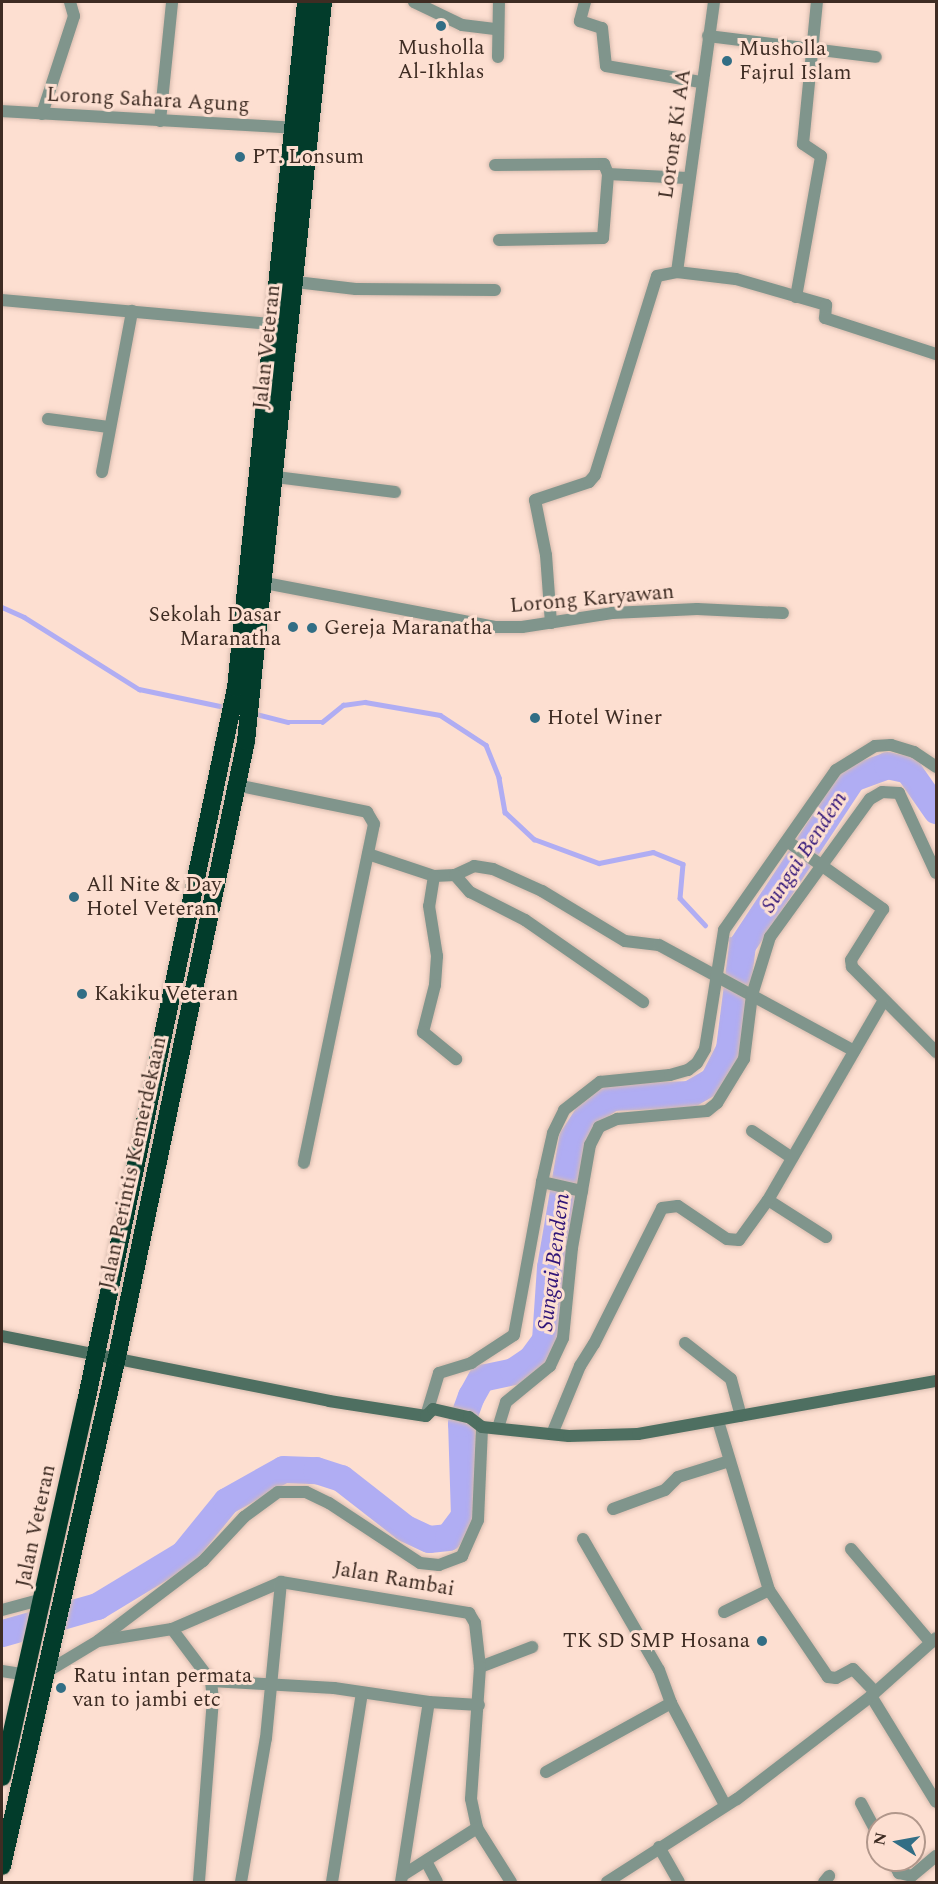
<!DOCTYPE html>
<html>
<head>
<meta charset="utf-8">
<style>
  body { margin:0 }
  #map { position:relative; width:938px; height:1884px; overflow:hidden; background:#fddfd1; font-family:Spectral,serif }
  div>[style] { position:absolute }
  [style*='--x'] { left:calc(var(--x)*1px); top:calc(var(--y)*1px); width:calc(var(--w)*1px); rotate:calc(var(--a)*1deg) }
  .stream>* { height:4.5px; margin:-2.25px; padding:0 2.25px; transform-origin:2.25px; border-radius:2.25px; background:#b0adf3 }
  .river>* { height:27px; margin:-13.5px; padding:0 13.5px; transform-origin:13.5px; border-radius:13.5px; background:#b0adf3 }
  .roads { filter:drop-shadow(0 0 2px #d7bbae) drop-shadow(0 0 2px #d7bbae) }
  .street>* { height:12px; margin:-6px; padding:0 6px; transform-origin:6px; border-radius:6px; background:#80958c }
  .secondary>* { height:12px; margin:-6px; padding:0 6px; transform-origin:6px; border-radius:6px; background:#4e6f61 }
  .highway>* { height:18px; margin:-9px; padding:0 9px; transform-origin:9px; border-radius:9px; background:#023c2b }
  .dots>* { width:16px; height:16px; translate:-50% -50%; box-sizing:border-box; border:3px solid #fddfd1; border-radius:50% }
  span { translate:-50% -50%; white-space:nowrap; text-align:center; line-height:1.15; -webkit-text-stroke:6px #fddfd1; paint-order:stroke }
  .poi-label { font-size:21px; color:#3e2c23 }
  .left { translate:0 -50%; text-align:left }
  .right { translate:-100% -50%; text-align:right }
  .street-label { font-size:21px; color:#3e2c23 }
  .water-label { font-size:22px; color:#301478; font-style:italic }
  .frame { position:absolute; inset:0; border:3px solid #3e2c23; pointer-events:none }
  .north { position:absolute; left:866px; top:1812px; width:60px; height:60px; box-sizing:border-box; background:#fddfd1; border:2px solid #b1978b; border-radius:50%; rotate:281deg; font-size:16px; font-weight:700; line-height:24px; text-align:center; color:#3e2c23 }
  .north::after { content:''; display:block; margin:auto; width:21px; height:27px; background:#326e85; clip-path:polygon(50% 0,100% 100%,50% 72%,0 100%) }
</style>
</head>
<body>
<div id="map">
  <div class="stream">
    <div style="--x:2;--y:607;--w:24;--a:24"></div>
    <div style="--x:24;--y:617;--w:136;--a:32.1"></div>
    <div style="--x:139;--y:689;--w:92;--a:11.9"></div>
    <div style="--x:252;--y:713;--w:37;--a:14"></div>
    <div style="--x:288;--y:722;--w:34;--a:0"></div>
    <div style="--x:322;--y:722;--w:27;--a:-39"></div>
    <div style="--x:343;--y:705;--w:22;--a:-8"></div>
    <div style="--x:365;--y:702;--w:76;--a:9.8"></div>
    <div style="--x:440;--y:715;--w:55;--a:33.1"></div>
    <div style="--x:486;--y:745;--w:35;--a:68"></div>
    <div style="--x:499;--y:778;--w:35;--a:80"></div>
    <div style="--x:505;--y:812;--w:40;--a:43"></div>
    <div style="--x:534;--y:839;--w:69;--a:20.3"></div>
    <div style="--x:599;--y:863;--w:55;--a:-11.5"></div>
    <div style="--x:653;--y:852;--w:32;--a:22"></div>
    <div style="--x:683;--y:864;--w:34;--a:95"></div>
    <div style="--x:680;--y:898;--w:37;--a:47"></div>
    <div style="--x:730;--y:939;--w:13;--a:27"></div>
  </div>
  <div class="river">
    <div style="--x:2;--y:1633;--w:99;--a:-15.9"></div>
    <div style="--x:97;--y:1606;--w:100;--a:-31.2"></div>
    <div style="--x:183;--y:1554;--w:68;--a:-50.9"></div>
    <div style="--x:226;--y:1501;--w:65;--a:-29.3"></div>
    <div style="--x:283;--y:1469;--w:33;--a:2"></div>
    <div style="--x:316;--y:1470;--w:26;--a:18"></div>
    <div style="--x:341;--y:1478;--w:81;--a:38"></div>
    <div style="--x:405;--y:1528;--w:26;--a:25"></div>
    <div style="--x:429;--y:1539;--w:19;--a:-6"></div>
    <div style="--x:448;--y:1537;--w:26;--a:-53"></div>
    <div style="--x:464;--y:1516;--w:93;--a:-91.8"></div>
    <div style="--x:461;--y:1423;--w:29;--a:-70"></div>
    <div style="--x:471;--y:1396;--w:21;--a:-61"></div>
    <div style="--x:481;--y:1378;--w:33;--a:-12"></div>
    <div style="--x:513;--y:1371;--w:22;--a:-34"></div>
    <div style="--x:531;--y:1359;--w:24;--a:-54"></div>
    <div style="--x:545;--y:1340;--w:73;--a:-86.1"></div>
    <div style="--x:550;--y:1267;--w:131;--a:-80.3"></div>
    <div style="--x:572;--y:1138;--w:30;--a:-57"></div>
    <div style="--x:588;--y:1113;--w:29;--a:-34"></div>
    <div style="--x:612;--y:1097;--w:77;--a:-2.2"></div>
    <div style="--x:689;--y:1094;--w:28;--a:-30"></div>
    <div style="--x:713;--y:1080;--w:36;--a:-63"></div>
    <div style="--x:729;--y:1048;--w:104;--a:-82.8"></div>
    <div style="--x:742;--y:945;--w:200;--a:-56.6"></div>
    <div style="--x:852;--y:778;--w:37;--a:-20"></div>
    <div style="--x:887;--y:765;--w:22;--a:13"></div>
    <div style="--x:908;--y:770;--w:49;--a:55"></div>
  </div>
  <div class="roads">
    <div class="street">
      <div style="--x:414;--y:2;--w:53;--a:25.6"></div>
      <div style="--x:462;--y:25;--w:35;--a:7"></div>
      <div style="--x:585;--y:2;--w:20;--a:105"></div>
      <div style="--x:580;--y:21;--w:23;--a:18"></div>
      <div style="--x:602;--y:28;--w:38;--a:84"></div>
      <div style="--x:606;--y:66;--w:96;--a:9.6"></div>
      <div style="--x:708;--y:36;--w:169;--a:7.1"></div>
      <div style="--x:498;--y:57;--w:55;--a:-89"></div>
      <div style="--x:2;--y:111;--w:291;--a:3.3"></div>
      <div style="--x:42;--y:114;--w:103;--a:-71.9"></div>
      <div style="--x:74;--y:16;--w:15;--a:-106"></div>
      <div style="--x:160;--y:121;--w:119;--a:-84.2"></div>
      <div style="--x:495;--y:165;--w:109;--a:-0.5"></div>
      <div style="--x:604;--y:164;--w:11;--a:68"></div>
      <div style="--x:499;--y:240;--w:104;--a:-1.1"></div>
      <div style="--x:603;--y:238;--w:64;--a:-85.5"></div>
      <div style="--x:608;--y:174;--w:79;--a:2.9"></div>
      <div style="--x:677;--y:272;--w:273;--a:-82.2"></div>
      <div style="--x:296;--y:282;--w:60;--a:6.7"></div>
      <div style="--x:356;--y:289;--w:139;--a:0.4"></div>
      <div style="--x:796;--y:297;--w:143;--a:-79.9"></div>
      <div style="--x:821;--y:156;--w:22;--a:-146"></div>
      <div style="--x:803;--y:144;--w:143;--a:-84.4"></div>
      <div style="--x:2;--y:300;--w:272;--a:5.1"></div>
      <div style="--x:48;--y:419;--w:61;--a:7.6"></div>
      <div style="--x:102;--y:472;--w:164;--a:-79.4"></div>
      <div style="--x:276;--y:477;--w:120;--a:7.2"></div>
      <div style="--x:265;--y:583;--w:234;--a:10.8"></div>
      <div style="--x:495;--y:627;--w:27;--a:0"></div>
      <div style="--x:522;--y:627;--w:91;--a:-8.8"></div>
      <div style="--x:612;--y:613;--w:85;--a:-2.7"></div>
      <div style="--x:697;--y:609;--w:86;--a:2.7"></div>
      <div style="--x:551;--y:623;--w:68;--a:-94.2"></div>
      <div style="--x:546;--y:555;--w:56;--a:-101.3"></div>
      <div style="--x:535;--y:500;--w:57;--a:-18.4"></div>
      <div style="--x:589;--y:482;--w:9;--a:-49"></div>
      <div style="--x:595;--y:475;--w:208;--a:-72.7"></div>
      <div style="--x:657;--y:276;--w:20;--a:-11"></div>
      <div style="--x:677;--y:272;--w:59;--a:6.8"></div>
      <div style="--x:736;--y:279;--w:94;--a:16.1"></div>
      <div style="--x:826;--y:305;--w:13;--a:94"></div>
      <div style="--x:825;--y:318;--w:117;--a:18"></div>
      <div style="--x:236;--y:785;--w:134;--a:11.6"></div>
      <div style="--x:367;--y:812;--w:14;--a:60"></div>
      <div style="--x:374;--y:824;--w:346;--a:101.7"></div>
      <div style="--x:787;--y:841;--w:118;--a:35.3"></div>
      <div style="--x:883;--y:909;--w:60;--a:122.1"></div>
      <div style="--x:851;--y:960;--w:7;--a:82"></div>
      <div style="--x:852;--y:967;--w:120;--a:45.3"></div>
      <div style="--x:368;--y:854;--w:70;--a:18.4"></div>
      <div style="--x:434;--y:876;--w:21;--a:-3"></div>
      <div style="--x:455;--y:875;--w:21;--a:-25"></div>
      <div style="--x:474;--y:866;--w:19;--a:9"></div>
      <div style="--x:493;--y:869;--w:54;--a:24.2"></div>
      <div style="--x:542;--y:891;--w:97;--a:31.1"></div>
      <div style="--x:625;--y:941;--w:34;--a:7"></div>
      <div style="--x:659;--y:945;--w:222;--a:28.5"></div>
      <div style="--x:455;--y:875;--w:23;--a:49"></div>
      <div style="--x:470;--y:892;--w:62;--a:27"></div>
      <div style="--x:525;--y:920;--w:144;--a:34.8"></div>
      <div style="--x:434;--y:876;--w:30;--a:99"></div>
      <div style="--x:429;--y:906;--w:51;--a:80.9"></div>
      <div style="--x:437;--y:956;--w:29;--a:94"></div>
      <div style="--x:435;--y:985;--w:49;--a:104.3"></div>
      <div style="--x:423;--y:1032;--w:43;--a:39.3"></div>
      <div style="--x:752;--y:1131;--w:48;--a:34"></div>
      <div style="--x:542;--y:1182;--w:41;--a:12.7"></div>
      <div style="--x:768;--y:1200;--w:69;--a:32.5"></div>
      <div style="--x:685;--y:1343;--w:58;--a:38"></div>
      <div style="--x:731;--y:1379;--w:38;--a:75"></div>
      <div style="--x:426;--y:1416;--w:45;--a:-73.2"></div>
      <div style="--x:439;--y:1373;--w:34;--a:-17"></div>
      <div style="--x:471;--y:1363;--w:51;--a:-33.1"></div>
      <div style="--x:514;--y:1335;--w:156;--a:-79.6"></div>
      <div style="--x:542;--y:1182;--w:50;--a:-77.3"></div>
      <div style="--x:553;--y:1133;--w:25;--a:-64"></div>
      <div style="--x:564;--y:1110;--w:46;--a:-37.9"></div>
      <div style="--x:600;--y:1082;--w:70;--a:-5.7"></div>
      <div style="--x:670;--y:1075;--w:19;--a:-16"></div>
      <div style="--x:688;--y:1070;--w:11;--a:-38"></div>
      <div style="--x:697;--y:1063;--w:16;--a:-60"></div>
      <div style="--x:705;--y:1049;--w:121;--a:-80.9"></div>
      <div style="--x:724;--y:930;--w:195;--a:-55"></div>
      <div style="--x:836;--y:770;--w:46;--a:-31.6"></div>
      <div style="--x:875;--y:746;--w:16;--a:-4"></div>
      <div style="--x:891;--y:745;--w:24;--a:17"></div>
      <div style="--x:914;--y:752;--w:27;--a:34"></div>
      <div style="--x:718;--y:1421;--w:177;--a:73.2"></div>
      <div style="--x:769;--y:1590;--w:105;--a:55.9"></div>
      <div style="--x:828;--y:1677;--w:8;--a:7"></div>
      <div style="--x:836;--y:1678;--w:19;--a:-28"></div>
      <div style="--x:853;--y:1669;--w:32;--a:46"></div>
      <div style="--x:498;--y:1428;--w:27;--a:-73"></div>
      <div style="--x:506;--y:1402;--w:57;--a:-39.3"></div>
      <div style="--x:550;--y:1366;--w:31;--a:-65"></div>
      <div style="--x:563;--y:1338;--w:90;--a:-84.3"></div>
      <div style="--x:572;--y:1248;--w:105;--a:-80.1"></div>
      <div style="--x:590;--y:1145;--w:20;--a:-63"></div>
      <div style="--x:599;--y:1127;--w:20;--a:-24"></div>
      <div style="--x:617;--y:1119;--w:90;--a:-5.1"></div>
      <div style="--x:707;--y:1111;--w:13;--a:-39"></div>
      <div style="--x:717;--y:1103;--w:52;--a:-58.5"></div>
      <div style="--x:744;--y:1059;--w:64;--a:-82.9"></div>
      <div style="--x:752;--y:995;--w:61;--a:-72.8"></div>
      <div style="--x:770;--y:937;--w:170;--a:-54.1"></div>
      <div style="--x:870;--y:799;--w:14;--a:-30"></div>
      <div style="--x:882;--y:792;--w:17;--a:3"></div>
      <div style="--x:899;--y:793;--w:88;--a:65.2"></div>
      <div style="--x:552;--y:1434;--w:74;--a:-67.6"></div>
      <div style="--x:580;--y:1366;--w:26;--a:-58"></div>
      <div style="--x:594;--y:1344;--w:152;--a:-63.4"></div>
      <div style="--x:662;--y:1208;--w:16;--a:-7"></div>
      <div style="--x:678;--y:1206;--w:59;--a:34"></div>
      <div style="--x:727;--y:1239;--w:12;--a:5"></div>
      <div style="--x:739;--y:1240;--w:49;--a:-54.1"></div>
      <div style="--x:768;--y:1200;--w:229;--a:-59.9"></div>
      <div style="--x:613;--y:1509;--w:55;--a:-20.1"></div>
      <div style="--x:665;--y:1490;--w:18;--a:-45"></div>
      <div style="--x:678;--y:1477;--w:53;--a:-17.4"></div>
      <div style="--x:583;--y:1539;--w:151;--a:59.9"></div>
      <div style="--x:659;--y:1670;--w:35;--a:70"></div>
      <div style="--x:671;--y:1703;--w:115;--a:62.1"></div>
      <div style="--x:851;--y:1549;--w:123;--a:49.6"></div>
      <div style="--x:2;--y:1610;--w:42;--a:-15"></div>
      <div style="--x:724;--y:1612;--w:50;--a:-26.1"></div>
      <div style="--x:172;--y:1629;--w:65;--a:53.1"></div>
      <div style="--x:211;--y:1681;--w:18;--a:84"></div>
      <div style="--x:213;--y:1699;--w:184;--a:94.4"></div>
      <div style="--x:99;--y:1640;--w:131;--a:-37.2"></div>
      <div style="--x:203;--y:1561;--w:60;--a:-47"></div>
      <div style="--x:244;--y:1517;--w:42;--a:-36.3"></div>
      <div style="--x:278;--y:1492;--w:28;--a:0"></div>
      <div style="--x:306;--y:1492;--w:25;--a:26"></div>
      <div style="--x:329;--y:1503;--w:109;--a:33.4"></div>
      <div style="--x:420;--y:1563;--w:19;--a:6"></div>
      <div style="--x:439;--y:1565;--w:25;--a:-21"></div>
      <div style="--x:462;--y:1556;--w:39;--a:-66"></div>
      <div style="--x:478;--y:1520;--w:93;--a:-87.5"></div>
      <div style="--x:480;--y:1667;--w:56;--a:-21"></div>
      <div style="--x:2;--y:1671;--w:24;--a:9"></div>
      <div style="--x:48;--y:1671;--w:58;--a:-31"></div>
      <div style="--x:98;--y:1641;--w:75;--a:-9.2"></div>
      <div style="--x:172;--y:1629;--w:119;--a:-23.3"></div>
      <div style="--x:281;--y:1582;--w:191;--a:9.4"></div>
      <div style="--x:469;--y:1613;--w:12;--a:59"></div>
      <div style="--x:475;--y:1623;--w:44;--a:83.5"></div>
      <div style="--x:480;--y:1667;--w:132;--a:93.9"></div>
      <div style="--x:471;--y:1799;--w:30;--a:78"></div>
      <div style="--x:477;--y:1828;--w:64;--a:57.8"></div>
      <div style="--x:211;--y:1681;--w:123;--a:3.3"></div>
      <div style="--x:334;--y:1688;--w:96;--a:8.4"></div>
      <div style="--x:429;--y:1702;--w:50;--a:3.4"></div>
      <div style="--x:871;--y:1696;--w:124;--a:58.5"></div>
      <div style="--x:546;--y:1772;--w:143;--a:-28.9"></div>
      <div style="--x:861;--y:1803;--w:36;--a:62"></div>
      <div style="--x:659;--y:1847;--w:40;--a:60.3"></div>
      <div style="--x:892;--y:1860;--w:15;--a:62"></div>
      <div style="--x:899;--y:1873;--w:13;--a:13"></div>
      <div style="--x:912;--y:1876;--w:31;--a:-40"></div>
      <div style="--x:427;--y:1863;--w:21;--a:62"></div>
      <div style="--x:403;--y:1875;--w:88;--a:-32.4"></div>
      <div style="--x:241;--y:1882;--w:146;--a:-80.2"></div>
      <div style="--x:266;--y:1738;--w:157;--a:-84.5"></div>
      <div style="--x:332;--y:1882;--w:191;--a:-81"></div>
      <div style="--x:401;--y:1882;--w:182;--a:-81.2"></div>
      <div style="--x:607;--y:1882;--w:154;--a:-32.6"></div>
      <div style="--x:737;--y:1799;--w:169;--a:-37.5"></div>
      <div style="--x:871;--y:1696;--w:87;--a:-41.7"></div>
      <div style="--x:824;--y:1882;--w:8;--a:-50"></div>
    </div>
    <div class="secondary">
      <div style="--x:2;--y:1336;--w:333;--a:11.2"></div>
      <div style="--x:329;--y:1401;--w:98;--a:8.8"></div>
      <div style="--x:426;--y:1416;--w:10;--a:-45"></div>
      <div style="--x:433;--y:1409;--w:37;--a:13"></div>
      <div style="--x:469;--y:1417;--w:16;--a:38"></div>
      <div style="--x:482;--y:1427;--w:87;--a:5.9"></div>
      <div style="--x:569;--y:1436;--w:69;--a:-1.7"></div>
      <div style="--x:638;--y:1434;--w:303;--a:-10.1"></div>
    </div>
    <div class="highway">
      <div style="--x:2;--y:1777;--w:384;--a:-77.4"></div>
      <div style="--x:86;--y:1402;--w:730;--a:-78.14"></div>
      <div style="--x:236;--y:688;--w:690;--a:-84.17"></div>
      <div style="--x:2;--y:1866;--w:522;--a:-77.27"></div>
      <div style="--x:117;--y:1357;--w:629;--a:-78.17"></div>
      <div style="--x:246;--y:741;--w:743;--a:-84.05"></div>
    </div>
  </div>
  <div class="dots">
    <div style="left:441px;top:26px;background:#326e85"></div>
    <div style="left:727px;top:61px;background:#326e85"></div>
    <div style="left:240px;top:157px;background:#326e85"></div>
    <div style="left:293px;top:627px;background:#326e85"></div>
    <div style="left:312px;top:628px;background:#326e85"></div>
    <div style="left:535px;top:718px;background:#326e85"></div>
    <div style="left:74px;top:897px;background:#326e85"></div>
    <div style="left:82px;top:994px;background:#326e85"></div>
    <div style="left:762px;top:1641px;background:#326e85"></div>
    <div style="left:61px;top:1688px;background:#326e85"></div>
  </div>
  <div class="poi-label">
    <span style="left:441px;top:60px">Musholla<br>Al-Ikhlas</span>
    <span class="left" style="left:739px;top:61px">Musholla<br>Fajrul Islam</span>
    <span class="left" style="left:252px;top:157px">PT. Lonsum</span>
    <span class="right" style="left:281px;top:627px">Sekolah Dasar<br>Maranatha</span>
    <span class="left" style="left:324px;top:628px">Gereja Maranatha</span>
    <span class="left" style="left:547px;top:718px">Hotel Winer</span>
    <span class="left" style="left:86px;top:897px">All Nite &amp; Day<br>Hotel Veteran</span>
    <span class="left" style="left:94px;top:994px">Kakiku Veteran</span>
    <span class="right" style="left:750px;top:1641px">TK SD SMP Hosana</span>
    <span class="left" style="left:73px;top:1688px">Ratu intan permata<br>van to jambi etc</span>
  </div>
  <div class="street-label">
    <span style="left:148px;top:100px;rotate:3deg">Lorong Sahara Agung</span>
    <span style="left:675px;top:134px;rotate:-82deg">Lorong Ki AA</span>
    <span style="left:267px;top:347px;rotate:-84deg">Jalan Veteran</span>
    <span style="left:592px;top:599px;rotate:-5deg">Lorong Karyawan</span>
    <span style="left:133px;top:1163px;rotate:-78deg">Jalan Perintis Kemerdekaan</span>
    <span style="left:36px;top:1526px;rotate:-78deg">Jalan Veteran</span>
    <span style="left:394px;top:1579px;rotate:10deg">Jalan Rambai</span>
  </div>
  <div class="water-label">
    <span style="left:804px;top:852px;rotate:-57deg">Sungai Bendem</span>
    <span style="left:554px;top:1262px;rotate:-83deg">Sungai Bendem</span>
  </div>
  <div class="frame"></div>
  <div class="north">N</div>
</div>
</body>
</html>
